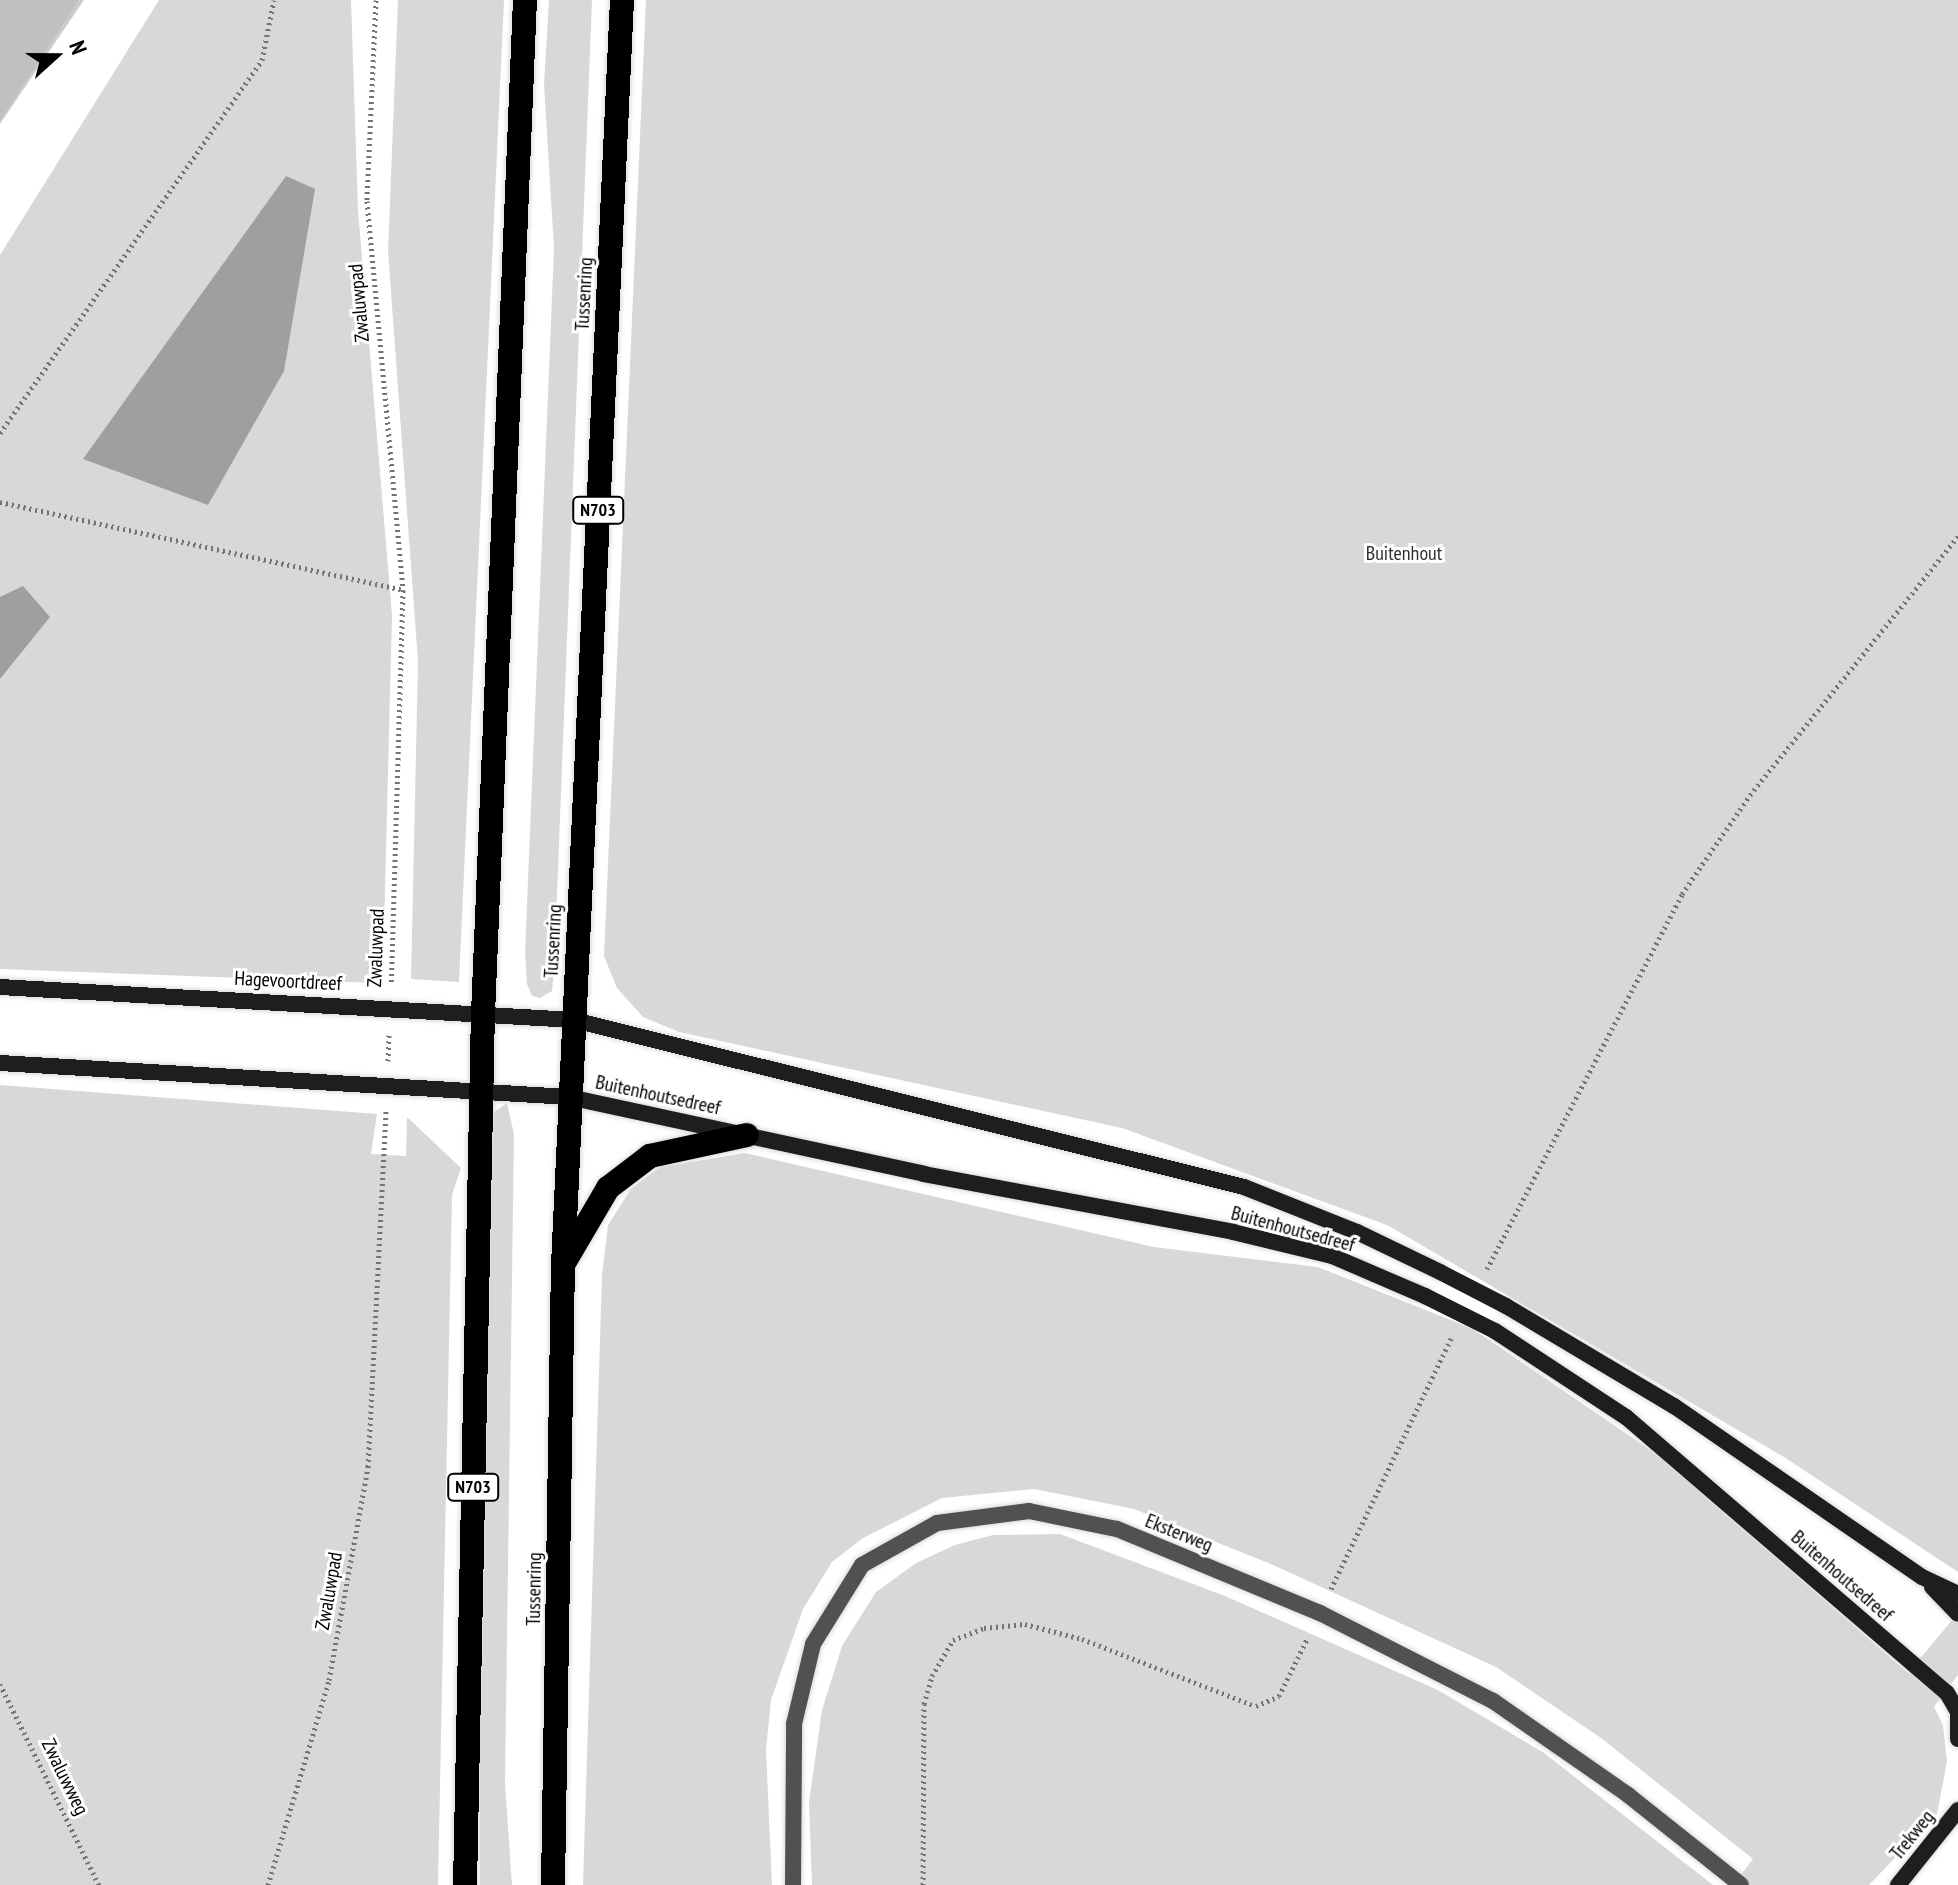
<!DOCTYPE html>
<html>
<head>
<meta charset="utf-8">
<style>
  body { margin:0 }
  #map { position:relative; width:1958px; height:1885px; overflow:hidden; background:#fff; font-family:"PT Sans Narrow",sans-serif }
  div>[style] { position:absolute }
  [style*='--x'] { left:calc(var(--x)*1px); top:calc(var(--y)*1px); width:calc(var(--w)*1px); rotate:calc(var(--a)*1deg) }
  .green>* { inset:0; background:#d8d8d8 }
  .water>* { inset:0; background:#9f9f9f }
  .shadow>* { inset:0; background:#0003 }
  .building>* { inset:0; background:#c0c0c0 }
  .path>* { height:5px; margin-top:-2.5px; transform-origin:0; background:repeating-linear-gradient(90deg,#737373 0 2px,transparent 0 6px) }
  .roads { filter:drop-shadow(0 0 2px #dbdbdb) drop-shadow(0 0 2px #dbdbdb) }
  .street>* { height:16px; margin:-8px; padding:0 8px; transform-origin:8px; border-radius:8px; background:#515151 }
  .secondary>* { height:16px; margin:-8px; padding:0 8px; transform-origin:8px; border-radius:8px; background:#1e1e1e }
  .highway>* { height:24px; margin:-12px; padding:0 12px; transform-origin:12px; border-radius:12px; background:#000 }
  .secondary-bridge>* { height:16px; margin:-8px; padding:0 8px; transform-origin:8px; border-radius:8px; background:#1e1e1e }
  span { translate:-50% -50%; white-space:nowrap; text-align:center; line-height:1.15; -webkit-text-stroke:6px #fff; paint-order:stroke }
  .shield-label span { padding:2px 6px; background:#fff; border:2px solid; border-radius:6px; -webkit-text-stroke-width:0 }
  .shield-label { font-size:18px; color:#000; font-weight:700 }
  .street-label { font-size:20px; color:#000 }
  .park-label { font-size:20px; color:#2f2f2f }
  .north { position:absolute; left:16px; top:16px; width:80px; height:80px; -webkit-text-stroke:6px #fff; paint-order:stroke; rotate:69deg; font-size:22px; font-weight:700; line-height:32px; text-align:center; color:#000 }
  .north::after { content:''; display:block; margin:auto; width:28px; height:36px; background:#000; clip-path:polygon(50% 0,100% 100%,50% 72%,0 100%) }
</style>
</head>
<body>
<div id="map">
  <div class="green">
    <div style="clip-path:polygon(159px 0,351px 0,358px 210px,392px 615px,384px 930px,376px 983px,0 969px,0 255px)"></div>
    <div style="clip-path:polygon(398px 0,504px 0,459px 982px,411px 979px,418px 662px,388px 251px)"></div>
    <div style="clip-path:polygon(549px 0,592px 0,554px 972px,552px 991px,540px 998px,532px 996px,527px 984px,525px 953px,554px 248px,544px 85px)"></div>
    <div style="clip-path:polygon(646px 0,1958px 0,1958px 1572px,1784px 1457px,1387px 1225px,1122px 1128px,679px 1032px,643px 1017px,617px 988px,604px 956px)"></div>
    <div style="clip-path:polygon(0 1085px,377px 1114px,371px 1154px,406px 1156px,407px 1117px,461px 1168px,452px 1195px,438px 1885px,0 1885px)"></div>
    <div style="clip-path:polygon(507px 1103px,514px 1134px,505px 1783px,512px 1885px,480px 1885px,480px 1560px,491px 1168px,494px 1112px)"></div>
    <div style="clip-path:polygon(745px 1153px,1154px 1247px,1318px 1267px,1473px 1329px,1659px 1456px,1908px 1673px,1958px 1613px,1958px 1675px,1934px 1707px,1943px 1725px,1947px 1761px,1937px 1814px,1869px 1885px,1733px 1885px,1753px 1859px,1601px 1738px,1496px 1667px,1273px 1565px,1134px 1509px,1034px 1489px,942px 1498px,863px 1538px,832px 1562px,803px 1609px,771px 1700px,766px 1750px,772px 1885px,583px 1885px,602px 1275px,608px 1225px,631px 1189px,660px 1167px)"></div>
    <div style="clip-path:polygon(1060px 1534px,1225px 1596px,1438px 1690px,1544px 1753px,1713px 1885px,812px 1885px,809px 1802px,822px 1710px,842px 1646px,876px 1592px,916px 1563px,955px 1545px,993px 1535px)"></div>
  </div>
  <div class="water">
    <div style="clip-path:polygon(286px 176px,315px 189px,284px 371px,208px 505px,83px 459px)"></div>
    <div style="clip-path:polygon(23px 586px,50px 617px,0 679px,0 597px)"></div>
  </div>
  <div class="shadow">
    <div style="clip-path:polygon(0 0,84px 0,0 124px)"></div>
  </div>
  <div class="building">
    <div style="clip-path:polygon(0 0,79px 0,0 121px)"></div>
  </div>
  <div class="path">
    <div style="--x:376;--y:0;--w:201;--a:92.6"></div>
    <div style="--x:367;--y:201;--w:391;--a:84.7"></div>
    <div style="--x:403;--y:590;--w:395;--a:91.7"></div>
    <div style="--x:0;--y:433;--w:456;--a:-54.9"></div>
    <div style="--x:262;--y:60;--w:61;--a:-78.7"></div>
    <div style="--x:0;--y:502;--w:412;--a:12.3"></div>
    <div style="--x:388;--y:1061;--w:26;--a:-88"></div>
    <div style="--x:1487;--y:1269;--w:423;--a:-62.5"></div>
    <div style="--x:1682;--y:894;--w:120;--a:-55.5"></div>
    <div style="--x:1750;--y:795;--w:332;--a:-51.2"></div>
    <div style="--x:1331;--y:1589;--w:278;--a:-64.4"></div>
    <div style="--x:0;--y:1684;--w:224;--a:63.8"></div>
    <div style="--x:268;--y:1885;--w:214;--a:-73.4"></div>
    <div style="--x:329;--y:1680;--w:217;--a:-79.6"></div>
    <div style="--x:368;--y:1467;--w:356;--a:-87.1"></div>
    <div style="--x:923;--y:1885;--w:181;--a:-89.7"></div>
    <div style="--x:924;--y:1704;--w:29;--a:-74"></div>
    <div style="--x:932;--y:1676;--w:42;--a:-59.7"></div>
    <div style="--x:953;--y:1640;--w:33;--a:-21"></div>
    <div style="--x:984;--y:1628;--w:41;--a:-5.6"></div>
    <div style="--x:1025;--y:1624;--w:59;--a:14.7"></div>
    <div style="--x:1082;--y:1639;--w:186;--a:21.1"></div>
    <div style="--x:1256;--y:1706;--w:25;--a:-23"></div>
    <div style="--x:1279;--y:1696;--w:66;--a:-63.8"></div>
  </div>
  <div class="roads">
    <div class="street">
      <div style="--x:793;--y:1885;--w:161;--a:-89.6"></div>
      <div style="--x:794;--y:1724;--w:82;--a:-76.6"></div>
      <div style="--x:813;--y:1644;--w:93;--a:-58.2"></div>
      <div style="--x:862;--y:1565;--w:86;--a:-29.2"></div>
      <div style="--x:937;--y:1523;--w:93;--a:-7.4"></div>
      <div style="--x:1029;--y:1511;--w:90;--a:11.6"></div>
      <div style="--x:1117;--y:1529;--w:220;--a:22.5"></div>
      <div style="--x:1320;--y:1613;--w:194;--a:27"></div>
      <div style="--x:1493;--y:1701;--w:165;--a:34.8"></div>
      <div style="--x:1628;--y:1795;--w:144;--a:38.5"></div>
    </div>
    <div class="secondary">
      <div style="--x:0;--y:987;--w:575;--a:3.29"></div>
      <div style="--x:574;--y:1020;--w:690;--a:14"></div>
      <div style="--x:1244;--y:1187;--w:122;--a:21.7"></div>
      <div style="--x:1357;--y:1232;--w:92;--a:25.7"></div>
      <div style="--x:0;--y:1063;--w:570;--a:3.42"></div>
      <div style="--x:569;--y:1097;--w:363;--a:12.2"></div>
      <div style="--x:924;--y:1174;--w:314;--a:10.6"></div>
      <div style="--x:1233;--y:1232;--w:102;--a:13.6"></div>
      <div style="--x:1332;--y:1256;--w:101;--a:23.3"></div>
      <div style="--x:1506;--y:1306;--w:196;--a:30.8"></div>
      <div style="--x:1674;--y:1406;--w:301;--a:34.6"></div>
      <div style="--x:1922;--y:1577;--w:40;--a:25"></div>
      <div style="--x:1495;--y:1331;--w:157;--a:33.3"></div>
      <div style="--x:1626;--y:1417;--w:423;--a:40.7"></div>
      <div style="--x:1947;--y:1693;--w:20;--a:60"></div>
      <div style="--x:1932;--y:1587;--w:37;--a:46"></div>
      <div style="--x:1958;--y:1707;--w:32;--a:90"></div>
      <div style="--x:1898;--y:1885;--w:96;--a:-51.3"></div>
    </div>
    <div class="highway">
      <div style="--x:564;--y:1263;--w:87;--a:-59.6"></div>
      <div style="--x:608;--y:1188;--w:53;--a:-37.3"></div>
      <div style="--x:650;--y:1156;--w:99;--a:-12.2"></div>
      <div style="--x:465;--y:1885;--w:871;--a:-88.82"></div>
      <div style="--x:483;--y:1014;--w:1015;--a:-87.63"></div>
      <div style="--x:553;--y:1885;--w:620;--a:-89.08"></div>
      <div style="--x:563;--y:1265;--w:1266;--a:-87.33"></div>
    </div>
  </div>
  <div class="secondary-bridge">
    <div style="--x:1440;--y:1272;--w:74;--a:27.3"></div>
    <div style="--x:1425;--y:1296;--w:78;--a:26.6"></div>
  </div>
  <div class="shield-label">
    <span style="left:598px;top:510px">N703</span>
    <span style="left:473px;top:1487px">N703</span>
  </div>
  <div class="street-label">
    <span style="left:584px;top:294px;rotate:-87deg">Tussenring</span>
    <span style="left:359px;top:303px;rotate:-95deg">Zwaluwpad</span>
    <span style="left:553px;top:941px;rotate:-87deg">Tussenring</span>
    <span style="left:376px;top:948px;rotate:-88deg">Zwaluwpad</span>
    <span style="left:288px;top:981px;rotate:3deg">Hagevoortdreef</span>
    <span style="left:658px;top:1095px;rotate:12deg">Buitenhoutsedreef</span>
    <span style="left:1293px;top:1229px;rotate:15deg">Buitenhoutsedreef</span>
    <span style="left:1179px;top:1533px;rotate:22deg">Eksterweg</span>
    <span style="left:1842px;top:1576px;rotate:41deg">Buitenhoutsedreef</span>
    <span style="left:534px;top:1589px;rotate:-89deg">Tussenring</span>
    <span style="left:329px;top:1591px;rotate:-80deg">Zwaluwpad</span>
    <span style="left:65px;top:1777px;rotate:64deg">Zwaluwweg</span>
    <span style="left:1912px;top:1835px;rotate:-51deg">Trekweg</span>
  </div>
  <div class="park-label">
    <span style="left:1404px;top:553px">Buitenhout</span>
  </div>
  <div class="north">N</div>
</div>
</body>
</html>
